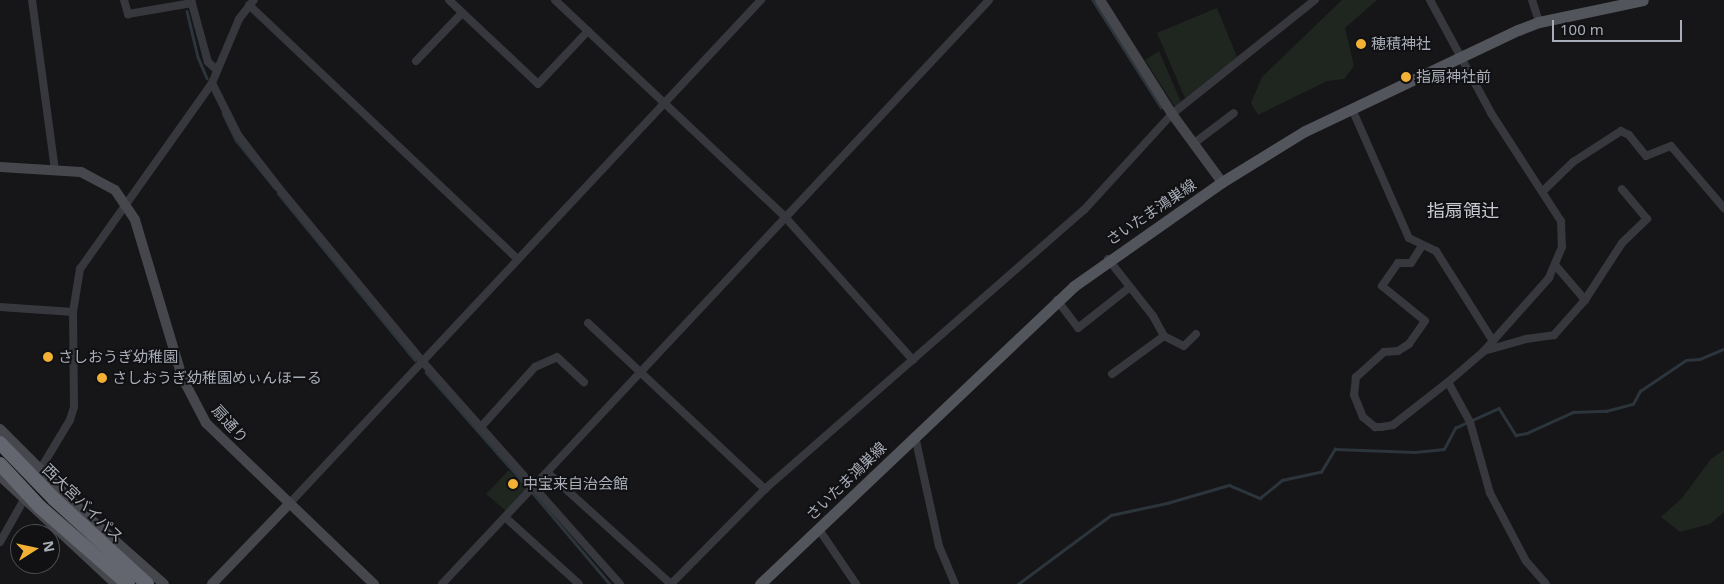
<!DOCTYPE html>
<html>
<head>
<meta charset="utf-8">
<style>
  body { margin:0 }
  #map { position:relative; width:1724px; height:584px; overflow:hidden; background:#161618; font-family:"Noto Sans","Noto Sans JP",sans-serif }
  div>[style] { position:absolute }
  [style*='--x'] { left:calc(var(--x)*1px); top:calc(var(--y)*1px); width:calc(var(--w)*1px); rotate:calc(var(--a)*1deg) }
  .green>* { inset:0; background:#1e261f }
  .stream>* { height:2.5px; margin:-1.25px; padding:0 1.25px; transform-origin:1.25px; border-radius:1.25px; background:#2c353c }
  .street>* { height:8px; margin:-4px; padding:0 4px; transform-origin:4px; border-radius:4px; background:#37383d }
  .secondary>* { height:10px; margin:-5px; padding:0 5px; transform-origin:5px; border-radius:5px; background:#45474d }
  .primary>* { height:11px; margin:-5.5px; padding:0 5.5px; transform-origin:5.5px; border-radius:5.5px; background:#53555c }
  .highway-bridge>* { height:14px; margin:-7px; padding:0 7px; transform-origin:7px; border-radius:7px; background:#63666e }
  .dots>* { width:14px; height:14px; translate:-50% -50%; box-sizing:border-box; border:2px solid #111113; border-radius:50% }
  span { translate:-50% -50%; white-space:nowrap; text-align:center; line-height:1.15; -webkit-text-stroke:4px #111113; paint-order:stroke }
  .poi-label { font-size:15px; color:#a8adb8 }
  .left { translate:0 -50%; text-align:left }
  .street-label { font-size:15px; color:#a8adb8 }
  .quarter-label { font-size:18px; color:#c9ccd4 }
  .north { position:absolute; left:10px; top:524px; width:50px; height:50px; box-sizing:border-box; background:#111113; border:1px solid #4d4f55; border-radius:50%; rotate:80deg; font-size:14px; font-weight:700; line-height:20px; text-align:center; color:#a8adb8 }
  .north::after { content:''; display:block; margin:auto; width:18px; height:22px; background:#f2b134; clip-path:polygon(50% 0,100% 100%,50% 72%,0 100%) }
  .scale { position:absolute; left:1552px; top:20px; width:130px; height:22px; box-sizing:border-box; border:2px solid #a8adb8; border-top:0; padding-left:6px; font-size:15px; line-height:18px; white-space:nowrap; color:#a8adb8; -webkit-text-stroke:4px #111113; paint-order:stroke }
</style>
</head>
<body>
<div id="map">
  <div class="green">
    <div style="clip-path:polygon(1342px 0,1377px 0,1345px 28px,1354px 66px,1344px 79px,1327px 81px,1258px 115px,1251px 103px,1262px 77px)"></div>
    <div style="clip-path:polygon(1217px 8px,1237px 57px,1185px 98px,1157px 33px)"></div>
    <div style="clip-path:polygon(1159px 51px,1181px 102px,1175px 107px,1145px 60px)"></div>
    <div style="clip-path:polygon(1724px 450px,1724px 512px,1710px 524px,1680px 532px,1661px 517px,1682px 498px,1711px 459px)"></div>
    <div style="clip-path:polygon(509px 470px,526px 489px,506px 511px,486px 494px)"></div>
  </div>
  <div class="stream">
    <div style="--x:1093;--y:0;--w:127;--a:57.6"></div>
    <div style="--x:187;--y:11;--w:47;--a:76.6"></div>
    <div style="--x:198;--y:57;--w:23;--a:67"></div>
    <div style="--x:223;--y:113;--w:30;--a:64"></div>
    <div style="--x:236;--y:140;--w:62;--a:50.9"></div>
    <div style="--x:278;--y:193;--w:216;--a:50.6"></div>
    <div style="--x:426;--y:372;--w:156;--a:48.6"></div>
    <div style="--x:533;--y:493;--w:119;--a:49.8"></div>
    <div style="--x:1018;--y:584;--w:116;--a:-36.6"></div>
    <div style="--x:1111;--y:515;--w:57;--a:-12.1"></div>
    <div style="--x:1167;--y:503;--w:65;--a:-16.2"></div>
    <div style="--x:1229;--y:485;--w:34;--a:23"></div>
    <div style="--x:1260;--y:498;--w:28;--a:-39"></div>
    <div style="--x:1282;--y:480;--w:40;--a:-12"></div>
    <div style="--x:1321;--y:472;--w:27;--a:-59"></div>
    <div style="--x:1335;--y:449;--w:80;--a:2.1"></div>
    <div style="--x:1415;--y:452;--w:29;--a:-6"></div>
    <div style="--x:1444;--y:449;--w:24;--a:-62"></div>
    <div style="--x:1455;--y:428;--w:48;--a:-24.4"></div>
    <div style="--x:1499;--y:408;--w:32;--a:58"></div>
    <div style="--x:1516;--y:435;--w:11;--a:-10"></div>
    <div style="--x:1527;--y:433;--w:51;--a:-24.5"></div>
    <div style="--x:1573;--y:412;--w:33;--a:-2"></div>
    <div style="--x:1606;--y:411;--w:28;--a:-15"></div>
    <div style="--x:1633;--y:404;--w:15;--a:-62"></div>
    <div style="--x:1640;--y:391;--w:55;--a:-34"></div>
    <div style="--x:1686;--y:360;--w:14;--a:-4"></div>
    <div style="--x:1700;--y:359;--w:26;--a:-23"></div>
  </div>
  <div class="street">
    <div style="--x:32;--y:0;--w:172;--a:82.3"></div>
    <div style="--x:124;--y:0;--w:15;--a:74"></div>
    <div style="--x:128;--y:14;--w:65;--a:-9.8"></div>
    <div style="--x:191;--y:0;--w:64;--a:74.7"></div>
    <div style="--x:208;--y:62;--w:12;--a:42"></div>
    <div style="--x:449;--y:0;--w:122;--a:43.3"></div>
    <div style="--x:538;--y:84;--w:73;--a:-46.7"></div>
    <div style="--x:555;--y:0;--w:316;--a:43.3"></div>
    <div style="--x:785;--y:217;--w:192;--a:48.2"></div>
    <div style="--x:1430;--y:0;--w:128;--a:61.6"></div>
    <div style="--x:1491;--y:113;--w:129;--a:57.1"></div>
    <div style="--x:1561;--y:221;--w:26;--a:88"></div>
    <div style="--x:1562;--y:247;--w:34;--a:113"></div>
    <div style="--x:1549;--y:278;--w:99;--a:131.7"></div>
    <div style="--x:1483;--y:352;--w:46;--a:139.4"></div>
    <div style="--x:1448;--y:382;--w:46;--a:61.2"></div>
    <div style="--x:1470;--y:422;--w:74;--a:74.3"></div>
    <div style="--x:1490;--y:493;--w:77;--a:62.1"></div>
    <div style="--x:1526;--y:561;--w:30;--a:49"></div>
    <div style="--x:1532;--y:0;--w:23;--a:72"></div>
    <div style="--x:249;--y:5;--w:369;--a:43.4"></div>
    <div style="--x:416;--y:61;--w:66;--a:-46.2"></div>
    <div style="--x:212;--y:83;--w:58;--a:63.4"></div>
    <div style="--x:238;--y:135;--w:67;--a:52.3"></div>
    <div style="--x:279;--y:188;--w:224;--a:50.4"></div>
    <div style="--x:422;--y:361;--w:298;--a:48.4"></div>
    <div style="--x:1352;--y:109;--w:141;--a:66.2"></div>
    <div style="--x:1409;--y:238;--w:30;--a:26"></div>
    <div style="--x:1436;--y:251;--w:107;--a:57.7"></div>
    <div style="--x:1193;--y:144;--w:51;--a:-37.1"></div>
    <div style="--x:1543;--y:191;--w:42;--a:-44"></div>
    <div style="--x:1573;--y:162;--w:57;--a:-32.9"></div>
    <div style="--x:1621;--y:131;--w:9;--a:27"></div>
    <div style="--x:1629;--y:135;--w:27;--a:51"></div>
    <div style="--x:1646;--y:156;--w:27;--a:-22"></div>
    <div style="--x:1671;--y:146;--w:82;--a:49.5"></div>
    <div style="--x:1422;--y:246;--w:20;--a:123"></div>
    <div style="--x:1411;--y:263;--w:13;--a:180"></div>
    <div style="--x:1398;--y:263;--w:28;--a:125"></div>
    <div style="--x:1382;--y:286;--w:55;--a:39.1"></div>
    <div style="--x:1425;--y:321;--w:28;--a:125"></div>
    <div style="--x:1409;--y:344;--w:13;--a:148"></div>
    <div style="--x:1398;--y:351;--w:14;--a:176"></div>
    <div style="--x:1384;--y:352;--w:38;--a:138"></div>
    <div style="--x:1356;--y:377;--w:18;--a:96"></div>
    <div style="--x:1354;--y:395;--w:24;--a:68"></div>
    <div style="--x:1363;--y:417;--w:16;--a:40"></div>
    <div style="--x:1375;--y:427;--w:6;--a:0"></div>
    <div style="--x:1381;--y:427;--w:12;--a:-9"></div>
    <div style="--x:1393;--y:425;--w:70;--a:-38"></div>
    <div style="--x:1108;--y:259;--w:73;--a:51.7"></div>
    <div style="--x:1153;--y:316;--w:23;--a:61"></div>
    <div style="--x:1164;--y:336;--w:22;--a:27"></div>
    <div style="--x:1184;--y:346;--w:17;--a:-45"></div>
    <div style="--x:1556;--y:266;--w:45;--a:49.5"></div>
    <div style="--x:1057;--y:300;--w:35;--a:53"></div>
    <div style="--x:1078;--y:328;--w:66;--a:-38.3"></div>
    <div style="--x:0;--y:307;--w:73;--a:3.9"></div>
    <div style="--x:588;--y:323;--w:243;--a:43.2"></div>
    <div style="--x:1484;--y:351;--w:44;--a:-15.9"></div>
    <div style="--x:1526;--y:339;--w:28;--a:-8"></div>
    <div style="--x:1554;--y:335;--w:47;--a:-48.5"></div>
    <div style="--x:1585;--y:300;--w:68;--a:-57"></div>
    <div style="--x:1622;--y:243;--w:35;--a:-44"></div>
    <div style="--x:1647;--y:219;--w:39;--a:-130"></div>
    <div style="--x:1112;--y:374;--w:64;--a:-36.2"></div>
    <div style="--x:480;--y:428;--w:82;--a:-48"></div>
    <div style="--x:535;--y:367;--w:24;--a:-24"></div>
    <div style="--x:557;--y:357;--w:37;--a:43"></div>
    <div style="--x:915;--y:436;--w:113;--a:77.7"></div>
    <div style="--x:939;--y:546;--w:41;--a:67.2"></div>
    <div style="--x:38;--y:473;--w:62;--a:-58.9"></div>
    <div style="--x:70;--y:420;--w:14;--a:-73"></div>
    <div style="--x:74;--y:407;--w:95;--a:-90.6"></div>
    <div style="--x:73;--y:312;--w:44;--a:-80.8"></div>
    <div style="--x:80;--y:269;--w:228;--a:-54.6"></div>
    <div style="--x:212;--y:83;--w:69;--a:-67.1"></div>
    <div style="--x:239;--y:19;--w:24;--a:-52"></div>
    <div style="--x:548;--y:473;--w:166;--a:42.1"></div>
    <div style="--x:289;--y:504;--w:691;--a:-46.88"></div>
    <div style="--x:506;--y:518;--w:98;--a:42.1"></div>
    <div style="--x:818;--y:528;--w:68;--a:55.8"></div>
    <div style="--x:0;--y:542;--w:53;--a:-60.5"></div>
    <div style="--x:442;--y:584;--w:800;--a:-46.87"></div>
    <div style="--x:671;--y:584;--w:134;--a:-45.3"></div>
    <div style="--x:765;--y:489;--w:424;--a:-41.2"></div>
    <div style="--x:1084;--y:210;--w:130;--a:-47.5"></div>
    <div style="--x:1172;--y:114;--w:183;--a:-38.6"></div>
  </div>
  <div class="secondary">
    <div style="--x:1100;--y:0;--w:135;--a:57.7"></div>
    <div style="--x:1172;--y:114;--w:84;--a:53.7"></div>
    <div style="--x:0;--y:167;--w:81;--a:3.5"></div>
    <div style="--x:81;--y:172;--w:38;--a:28"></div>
    <div style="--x:115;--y:190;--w:36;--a:56"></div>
    <div style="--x:135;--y:220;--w:164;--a:73.3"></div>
    <div style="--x:182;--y:377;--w:52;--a:62.4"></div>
    <div style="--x:206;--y:423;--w:233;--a:43.8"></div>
    <div style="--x:0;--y:429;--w:122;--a:45"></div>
    <div style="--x:86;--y:515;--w:104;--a:41.5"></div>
    <div style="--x:0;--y:476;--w:158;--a:43"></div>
    <div style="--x:212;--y:584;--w:111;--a:-46.1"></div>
  </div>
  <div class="primary">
    <div style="--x:760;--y:584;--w:433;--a:-43.5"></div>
    <div style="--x:1074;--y:286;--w:181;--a:-35.1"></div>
    <div style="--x:1222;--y:182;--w:97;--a:-31.6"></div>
    <div style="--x:1305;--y:131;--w:236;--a:-25.4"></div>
    <div style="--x:1518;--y:30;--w:22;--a:-21"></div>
    <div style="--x:1539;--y:22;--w:106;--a:-11.9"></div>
  </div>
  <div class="highway-bridge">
    <div style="--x:0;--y:443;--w:78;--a:46"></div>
    <div style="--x:54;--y:499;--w:126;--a:42.4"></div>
    <div style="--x:0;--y:464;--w:59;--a:47.1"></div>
    <div style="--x:40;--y:507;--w:117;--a:41.2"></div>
  </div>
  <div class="dots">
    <div style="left:1361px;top:44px;background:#f2b134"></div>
    <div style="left:1406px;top:77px;background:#f2b134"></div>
    <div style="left:48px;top:357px;background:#f2b134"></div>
    <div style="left:102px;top:378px;background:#f2b134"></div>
    <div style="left:513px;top:484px;background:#f2b134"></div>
  </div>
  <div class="poi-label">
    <span class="left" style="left:1371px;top:44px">穂積神社</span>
    <span class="left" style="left:1416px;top:77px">指扇神社前</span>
    <span class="left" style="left:58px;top:357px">さしおうぎ幼稚園</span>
    <span class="left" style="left:112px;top:378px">さしおうぎ幼稚園めぃんほーる</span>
    <span class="left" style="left:523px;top:484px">中宝来自治会館</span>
  </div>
  <div class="street-label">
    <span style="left:1151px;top:212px;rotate:-34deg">さいたま鴻巣線</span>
    <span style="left:230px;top:424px;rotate:48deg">扇通り</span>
    <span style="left:846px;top:481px;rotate:-44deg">さいたま鴻巣線</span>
    <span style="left:83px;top:503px;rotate:44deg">西大宮バイパス</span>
  </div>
  <div class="quarter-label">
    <span style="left:1463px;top:210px">指扇領辻</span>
  </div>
  <div class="north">N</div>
  <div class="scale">100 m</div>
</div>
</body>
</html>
